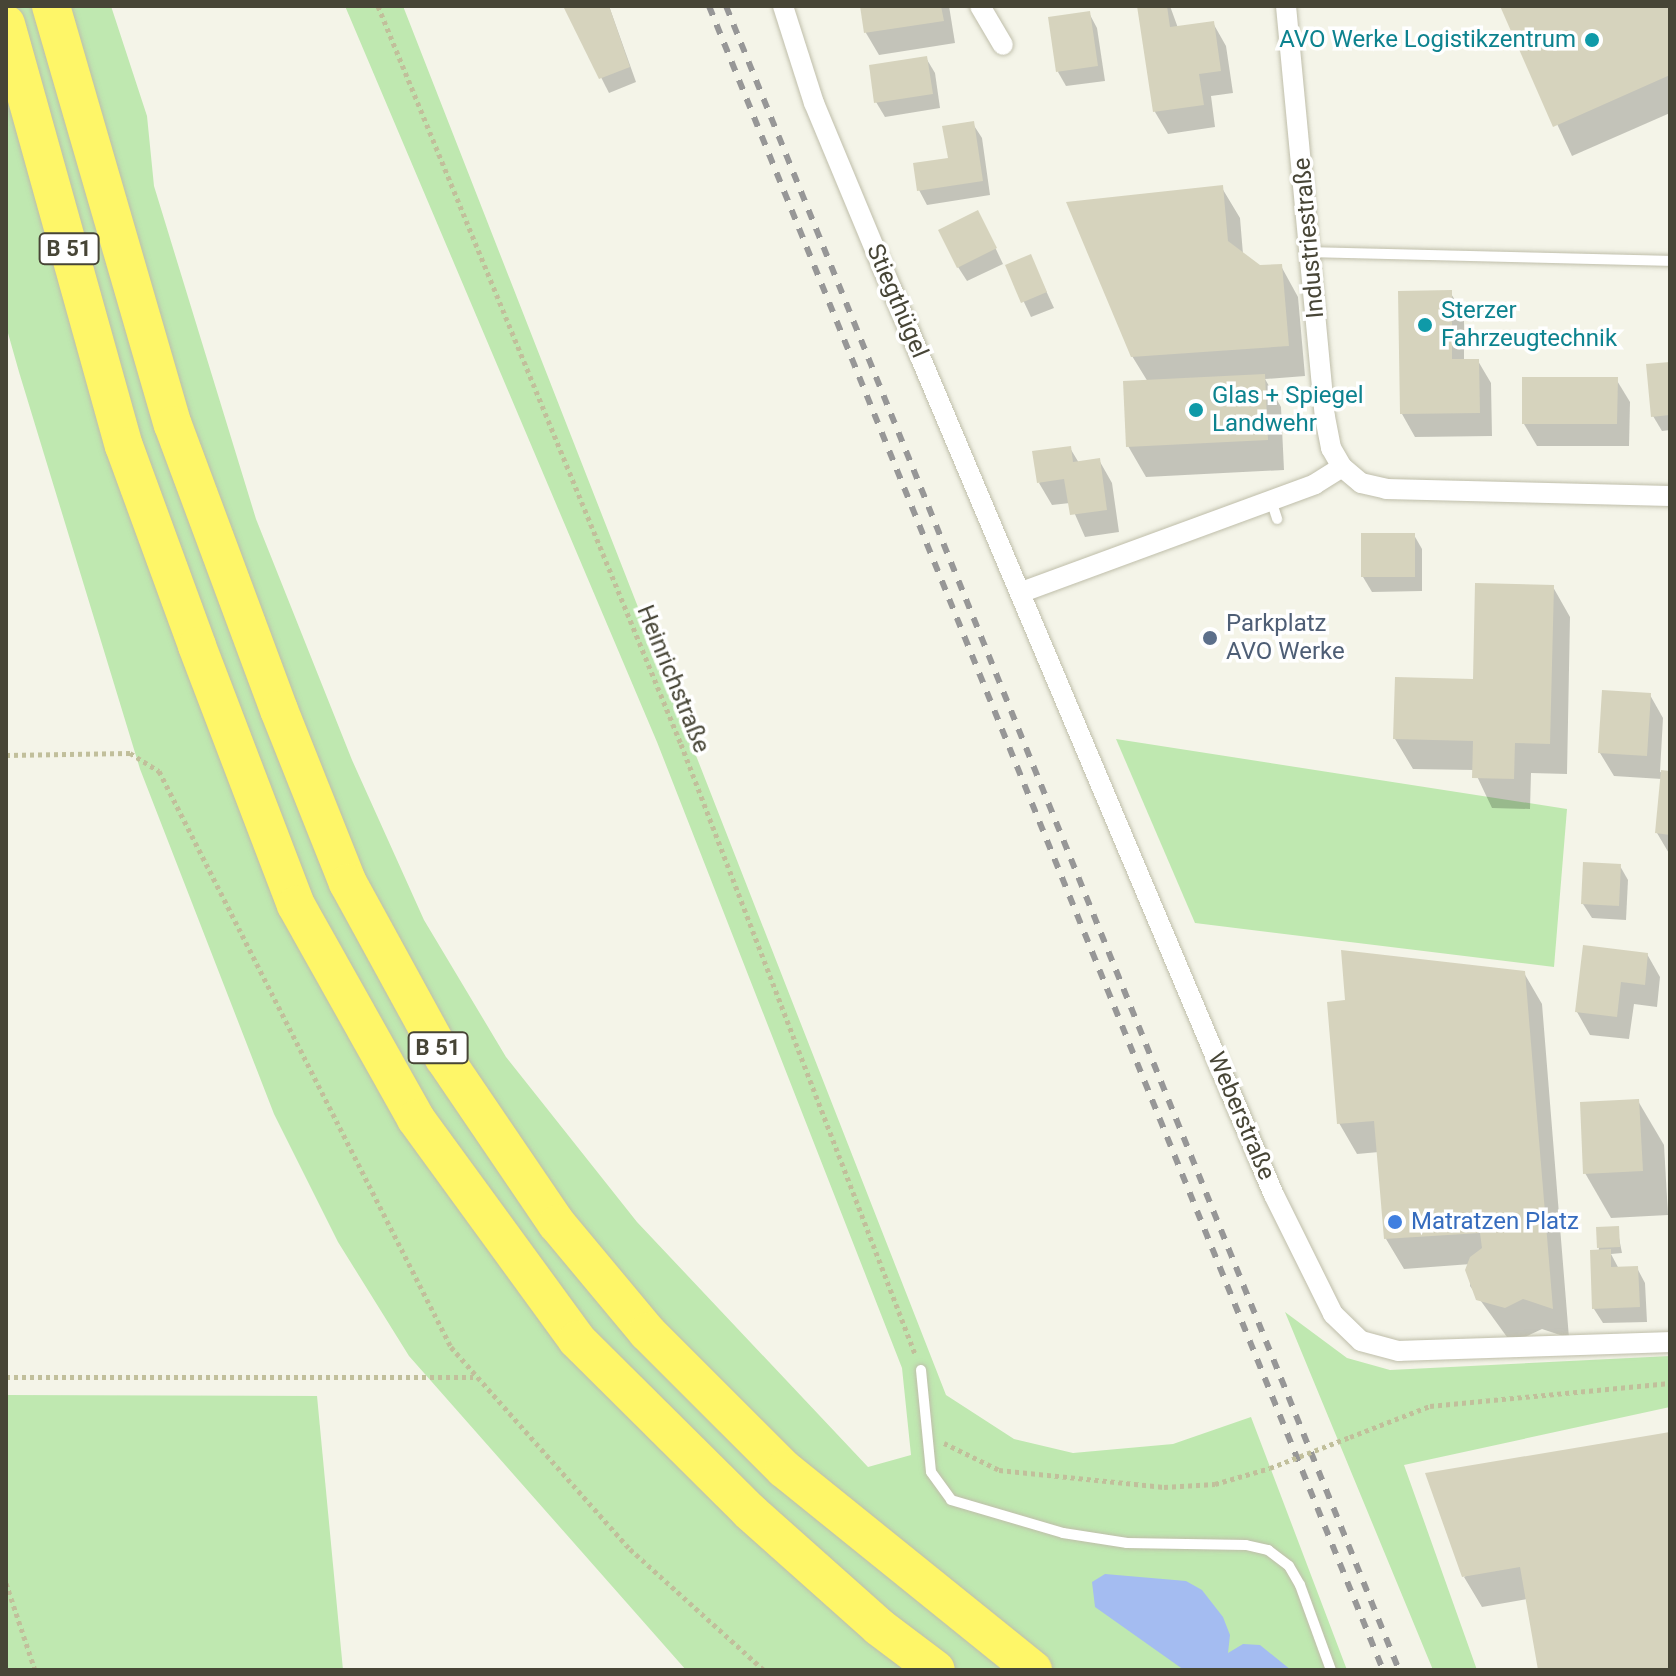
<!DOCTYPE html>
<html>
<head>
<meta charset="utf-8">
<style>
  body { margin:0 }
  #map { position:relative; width:1676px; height:1676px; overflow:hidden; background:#f4f4e8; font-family:Roboto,sans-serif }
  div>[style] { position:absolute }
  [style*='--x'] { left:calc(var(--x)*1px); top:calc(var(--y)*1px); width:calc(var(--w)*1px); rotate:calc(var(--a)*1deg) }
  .green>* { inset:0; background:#bfe8b0 }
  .water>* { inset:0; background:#a4bcf1 }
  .shadow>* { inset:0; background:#0003 }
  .building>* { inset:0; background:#d6d3bd }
  .path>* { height:5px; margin-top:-2.5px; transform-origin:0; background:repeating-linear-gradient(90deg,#c1bf9b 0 4px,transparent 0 8px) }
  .roads { filter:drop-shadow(0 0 2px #bfbeaa) drop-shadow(0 0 2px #bfbeaa) }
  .lane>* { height:10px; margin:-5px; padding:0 5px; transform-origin:5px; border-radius:5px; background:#fff }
  .street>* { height:20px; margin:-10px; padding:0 10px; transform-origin:10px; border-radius:10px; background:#fff }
  .highway>* { height:38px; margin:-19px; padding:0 19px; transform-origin:19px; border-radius:19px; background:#fef668 }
  .rail>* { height:6px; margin-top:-3px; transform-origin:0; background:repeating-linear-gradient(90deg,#979797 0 10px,transparent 0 20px) }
  .path-bridge>* { height:5px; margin-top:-2.5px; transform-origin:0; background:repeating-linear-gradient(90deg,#c1bf9b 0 4px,transparent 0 8px) }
  .dots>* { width:22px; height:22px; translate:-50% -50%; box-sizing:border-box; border:4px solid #fff; border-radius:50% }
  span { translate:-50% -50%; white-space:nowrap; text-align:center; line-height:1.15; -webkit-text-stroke:7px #fff; paint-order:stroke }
  .shield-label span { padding:2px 6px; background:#fff; border:2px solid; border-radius:6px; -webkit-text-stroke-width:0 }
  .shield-label { font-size:22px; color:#474536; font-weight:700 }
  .culture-label { font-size:24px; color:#0d838f }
  .right { translate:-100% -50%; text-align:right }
  .left { translate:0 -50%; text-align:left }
  .street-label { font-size:24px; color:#474536 }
  .service-label { font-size:24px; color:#4e5e75 }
  .shop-label { font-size:24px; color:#366cbe }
  .frame { position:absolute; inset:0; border:8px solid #474536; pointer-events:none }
</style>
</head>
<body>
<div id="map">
  <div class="green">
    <div style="clip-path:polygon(6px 6px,111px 6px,147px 116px,154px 186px,256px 519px,352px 760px,424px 920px,506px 1057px,637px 1222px,868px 1467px,911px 1455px,902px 1368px,657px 742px,345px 6px,403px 6px,946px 1395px,1014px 1439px,1073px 1453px,1173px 1444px,1251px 1417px,1347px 1670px,686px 1670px,409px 1356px,338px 1242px,274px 1114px,140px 769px,19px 372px,6px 326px)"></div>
    <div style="clip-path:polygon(1116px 739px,1567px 809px,1554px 967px,1195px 923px)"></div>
    <div style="clip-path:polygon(1285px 1312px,1347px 1358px,1390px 1370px,1670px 1356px,1670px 1407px,1404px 1465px,1477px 1670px,1433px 1670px)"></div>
    <div style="clip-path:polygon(6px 1395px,317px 1396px,343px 1670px,6px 1670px)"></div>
  </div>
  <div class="water">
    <div style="clip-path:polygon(1105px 1574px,1186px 1581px,1202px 1590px,1223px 1617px,1230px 1635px,1228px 1653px,1243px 1644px,1260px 1645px,1291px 1670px,1184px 1670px,1095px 1607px,1092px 1582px)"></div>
  </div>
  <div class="shadow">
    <div style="clip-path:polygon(565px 6px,609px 6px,636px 82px,609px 93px)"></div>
    <div style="clip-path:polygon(862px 6px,949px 6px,955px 43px,879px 55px,866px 33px)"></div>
    <div style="clip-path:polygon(1139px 6px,1170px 6px,1178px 28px,1213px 23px,1226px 46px,1233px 93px,1211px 96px,1215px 127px,1168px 134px,1155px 112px)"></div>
    <div style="clip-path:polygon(1502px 6px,1670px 6px,1670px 113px,1572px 156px)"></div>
    <div style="clip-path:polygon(1089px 13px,1097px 28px,1105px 81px,1066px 86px,1058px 72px)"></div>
    <div style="clip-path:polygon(926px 58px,935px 73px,940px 108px,885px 117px,876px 102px)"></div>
    <div style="clip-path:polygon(973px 124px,982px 138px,990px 195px,927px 205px,919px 190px,950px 160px)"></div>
    <div style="clip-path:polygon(1222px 188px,1240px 218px,1243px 254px,1259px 267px,1281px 266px,1298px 297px,1305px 376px,1265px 379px,1281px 407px,1284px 470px,1146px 477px,1128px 446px,1148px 382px,1132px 356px)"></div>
    <div style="clip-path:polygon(986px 228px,1003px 264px,967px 281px,958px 267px)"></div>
    <div style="clip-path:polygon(1030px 256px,1054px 308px,1031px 317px,1007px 266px)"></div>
    <div style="clip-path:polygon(1450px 292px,1464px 315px,1464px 361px,1478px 361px,1491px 383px,1492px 436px,1415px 437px,1402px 414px)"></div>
    <div style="clip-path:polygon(1670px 364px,1670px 430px,1662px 431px,1653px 416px)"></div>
    <div style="clip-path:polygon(1616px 379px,1630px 402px,1629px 446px,1537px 446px,1524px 424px)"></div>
    <div style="clip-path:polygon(1070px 448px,1079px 463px,1099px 460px,1112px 483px,1119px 532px,1085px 537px,1070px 503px,1052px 505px,1039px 483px)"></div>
    <div style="clip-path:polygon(1414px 535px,1422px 549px,1422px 591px,1372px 592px,1363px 577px)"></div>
    <div style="clip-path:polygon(1553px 587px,1570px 617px,1567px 774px,1531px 773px,1530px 809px,1492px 808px,1474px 770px,1413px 769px,1395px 739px,1475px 681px)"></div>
    <div style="clip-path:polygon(1650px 695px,1663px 718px,1660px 772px,1670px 773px,1670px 855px,1657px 833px,1662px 779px,1614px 776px,1600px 753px)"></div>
    <div style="clip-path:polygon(1620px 866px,1628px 880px,1626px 920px,1592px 918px,1583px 904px)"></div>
    <div style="clip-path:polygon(1647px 954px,1660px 977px,1657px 1007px,1634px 1004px,1629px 1039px,1590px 1035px,1577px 1012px)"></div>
    <div style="clip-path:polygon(1524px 973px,1542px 1004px,1569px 1338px,1542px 1329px,1523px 1338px,1507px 1337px,1470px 1286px,1471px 1264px,1404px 1269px,1386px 1239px,1379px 1152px,1357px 1154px,1339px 1123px)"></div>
    <div style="clip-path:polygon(1638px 1101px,1664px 1145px,1668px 1215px,1611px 1218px,1585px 1173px)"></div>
    <div style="clip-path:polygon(1617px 1228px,1622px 1253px,1611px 1254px,1619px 1269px,1637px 1268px,1645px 1283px,1647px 1322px,1603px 1323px,1594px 1309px,1599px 1247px)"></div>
    <div style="clip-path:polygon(1670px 1434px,1670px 1670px,1540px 1670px,1527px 1599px,1482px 1607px,1464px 1577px)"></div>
  </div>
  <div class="building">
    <div style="clip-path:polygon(563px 6px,609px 6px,630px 67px,599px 79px)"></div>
    <div style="clip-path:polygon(860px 6px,941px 6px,944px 21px,864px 33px)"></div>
    <div style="clip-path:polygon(1137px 6px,1167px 6px,1170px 27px,1214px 21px,1221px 71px,1199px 74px,1204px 105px,1153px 112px)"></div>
    <div style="clip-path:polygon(1500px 6px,1670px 6px,1670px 75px,1553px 127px)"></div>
    <div style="clip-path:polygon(1090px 11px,1098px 66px,1056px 72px,1048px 17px)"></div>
    <div style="clip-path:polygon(927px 56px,933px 94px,874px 103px,869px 65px)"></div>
    <div style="clip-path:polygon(974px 121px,983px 181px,917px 191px,913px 163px,948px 158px,942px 126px)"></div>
    <div style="clip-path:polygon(1223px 185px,1228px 241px,1260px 265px,1282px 264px,1289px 346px,1131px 357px,1066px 202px)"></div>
    <div style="clip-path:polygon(978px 210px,997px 248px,957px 268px,938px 230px)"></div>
    <div style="clip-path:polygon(1031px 254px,1047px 292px,1021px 303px,1005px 265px)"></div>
    <div style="clip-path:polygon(1452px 290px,1452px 359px,1479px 359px,1480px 413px,1400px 414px,1398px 291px)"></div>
    <div style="clip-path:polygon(1670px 362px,1670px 415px,1651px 417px,1646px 364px)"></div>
    <div style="clip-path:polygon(1265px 374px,1268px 440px,1126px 447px,1123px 381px)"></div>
    <div style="clip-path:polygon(1522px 377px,1618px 377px,1617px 424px,1522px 424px)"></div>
    <div style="clip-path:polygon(1071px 446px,1073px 462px,1100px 458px,1107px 510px,1070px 515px,1064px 479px,1037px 483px,1032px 451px)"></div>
    <div style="clip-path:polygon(1361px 533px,1415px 533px,1415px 577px,1361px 577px)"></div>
    <div style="clip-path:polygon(1475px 583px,1554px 585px,1550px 744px,1515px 743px,1514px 779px,1472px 778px,1473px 741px,1393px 739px,1395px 677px,1473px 679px)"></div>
    <div style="clip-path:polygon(1602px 690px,1651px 693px,1647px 756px,1598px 753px)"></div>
    <div style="clip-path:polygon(1661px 770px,1670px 771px,1670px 835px,1655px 833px)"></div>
    <div style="clip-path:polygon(1583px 862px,1621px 864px,1619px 906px,1581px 904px)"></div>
    <div style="clip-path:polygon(1583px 945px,1648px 953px,1645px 985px,1621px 982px,1617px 1017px,1575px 1012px)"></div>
    <div style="clip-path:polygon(1341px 950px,1525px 971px,1553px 1309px,1523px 1299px,1505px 1308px,1476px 1300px,1465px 1270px,1470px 1257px,1482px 1248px,1480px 1233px,1384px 1239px,1374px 1121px,1337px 1124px,1327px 1002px,1345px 1000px)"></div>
    <div style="clip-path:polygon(1639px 1099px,1643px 1171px,1583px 1174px,1580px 1102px)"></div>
    <div style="clip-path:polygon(1619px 1226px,1620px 1247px,1597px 1248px,1596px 1227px)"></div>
    <div style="clip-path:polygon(1611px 1249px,1611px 1267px,1638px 1266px,1640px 1307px,1592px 1309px,1590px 1250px)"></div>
    <div style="clip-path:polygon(1670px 1432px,1670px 1670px,1538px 1670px,1520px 1567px,1462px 1577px,1425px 1473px)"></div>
  </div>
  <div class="path">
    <div style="--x:378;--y:6;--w:798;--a:67.68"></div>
    <div style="--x:681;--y:744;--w:653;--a:69.01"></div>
    <div style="--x:6;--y:755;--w:124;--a:-0.9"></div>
    <div style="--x:130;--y:753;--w:34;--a:32"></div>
    <div style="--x:159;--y:771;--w:646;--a:63.12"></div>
    <div style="--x:451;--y:1347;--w:270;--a:48.5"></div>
    <div style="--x:630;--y:1549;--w:181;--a:42.1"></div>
    <div style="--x:6;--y:1377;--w:467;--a:0"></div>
    <div style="--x:1350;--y:1437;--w:86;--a:-21.2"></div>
    <div style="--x:1430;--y:1406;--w:241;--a:-5.5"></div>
    <div style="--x:944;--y:1443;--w:61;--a:26.1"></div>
    <div style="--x:999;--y:1470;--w:166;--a:5.9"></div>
    <div style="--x:1164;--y:1487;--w:51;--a:-3.4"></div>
    <div style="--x:1215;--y:1484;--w:57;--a:-16.2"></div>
    <div style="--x:6;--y:1583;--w:92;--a:71.6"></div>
  </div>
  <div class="roads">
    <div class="lane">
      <div style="--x:1311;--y:252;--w:359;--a:1.4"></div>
      <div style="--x:1271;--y:500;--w:20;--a:72"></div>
      <div style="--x:921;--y:1370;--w:102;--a:84.4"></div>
      <div style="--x:931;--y:1472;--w:34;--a:54"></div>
      <div style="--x:951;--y:1500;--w:117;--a:16.4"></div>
      <div style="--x:1063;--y:1533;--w:65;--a:8.9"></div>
      <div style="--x:1127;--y:1543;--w:119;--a:1"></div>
      <div style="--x:1246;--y:1545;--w:23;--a:13"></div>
      <div style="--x:1268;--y:1550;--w:26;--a:37"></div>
      <div style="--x:1289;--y:1566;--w:22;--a:60"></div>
      <div style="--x:1300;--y:1585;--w:90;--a:70"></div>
    </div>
    <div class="street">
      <div style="--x:783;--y:6;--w:102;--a:72.3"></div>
      <div style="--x:814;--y:103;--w:203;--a:67.4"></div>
      <div style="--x:892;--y:290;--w:982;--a:67.12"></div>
      <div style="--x:1274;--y:1195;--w:133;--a:63.6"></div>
      <div style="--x:1333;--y:1314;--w:39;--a:44"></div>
      <div style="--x:1361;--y:1341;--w:39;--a:15"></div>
      <div style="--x:1399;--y:1351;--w:271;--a:-1.9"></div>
      <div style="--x:980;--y:6;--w:45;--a:59.5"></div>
      <div style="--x:1286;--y:6;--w:413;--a:84.6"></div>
      <div style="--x:1325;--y:417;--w:32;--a:79"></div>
      <div style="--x:1331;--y:448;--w:22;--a:60"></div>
      <div style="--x:1342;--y:467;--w:25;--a:40"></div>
      <div style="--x:1361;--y:483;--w:26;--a:13"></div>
      <div style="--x:1386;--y:489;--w:284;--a:1.4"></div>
      <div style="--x:1022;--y:592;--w:312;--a:-20.2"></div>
      <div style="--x:1315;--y:484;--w:32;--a:-32"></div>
    </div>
    <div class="highway">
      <div style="--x:51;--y:6;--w:436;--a:73.8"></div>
      <div style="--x:173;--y:425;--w:304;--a:69.6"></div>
      <div style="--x:279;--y:710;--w:186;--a:68.3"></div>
      <div style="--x:348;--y:883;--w:200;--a:61.3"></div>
      <div style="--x:444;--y:1058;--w:201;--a:55.8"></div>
      <div style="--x:557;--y:1224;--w:141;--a:50.2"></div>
      <div style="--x:647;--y:1332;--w:194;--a:45"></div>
      <div style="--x:784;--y:1469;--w:320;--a:38.9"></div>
      <div style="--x:6;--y:24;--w:438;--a:74.4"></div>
      <div style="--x:124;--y:446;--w:213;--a:69.9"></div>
      <div style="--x:197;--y:646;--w:277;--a:69.1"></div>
      <div style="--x:296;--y:905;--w:245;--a:60.7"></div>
      <div style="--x:416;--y:1119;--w:273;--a:53.9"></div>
      <div style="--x:577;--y:1340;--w:243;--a:44.8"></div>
      <div style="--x:749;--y:1511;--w:174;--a:41.7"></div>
      <div style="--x:879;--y:1627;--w:71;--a:37"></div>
    </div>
  </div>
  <div class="rail">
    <div style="--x:709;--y:6;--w:1795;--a:67.95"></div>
    <div style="--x:726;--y:6;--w:1795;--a:67.98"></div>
  </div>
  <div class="path-bridge">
    <div style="--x:1270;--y:1468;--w:86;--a:-21.2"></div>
  </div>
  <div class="dots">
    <div style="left:1592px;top:40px;background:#0f9aa8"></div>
    <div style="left:1425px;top:325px;background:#0f9aa8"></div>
    <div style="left:1196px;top:410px;background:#0f9aa8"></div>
    <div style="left:1210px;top:638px;background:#5c6f8a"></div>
    <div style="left:1395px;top:1222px;background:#3f7fe0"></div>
  </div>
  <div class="shield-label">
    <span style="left:69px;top:249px">B 51</span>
    <span style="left:438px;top:1048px">B 51</span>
  </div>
  <div class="culture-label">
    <span class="right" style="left:1576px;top:40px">AVO Werke Logistikzentrum</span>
    <span class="left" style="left:1441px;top:325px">Sterzer<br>Fahrzeugtechnik</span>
    <span class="left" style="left:1212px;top:410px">Glas + Spiegel<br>Landwehr</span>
  </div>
  <div class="street-label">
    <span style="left:1309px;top:238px;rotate:-95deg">Industriestraße</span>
    <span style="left:897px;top:301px;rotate:67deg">Stiegthügel</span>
    <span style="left:673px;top:679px;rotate:68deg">Heinrichstraße</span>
    <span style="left:1241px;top:1116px;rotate:67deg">Weberstraße</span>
  </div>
  <div class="service-label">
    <span class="left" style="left:1226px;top:638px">Parkplatz<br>AVO Werke</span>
  </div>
  <div class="shop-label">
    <span class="left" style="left:1411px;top:1222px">Matratzen Platz</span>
  </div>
  <div class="frame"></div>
</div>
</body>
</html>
